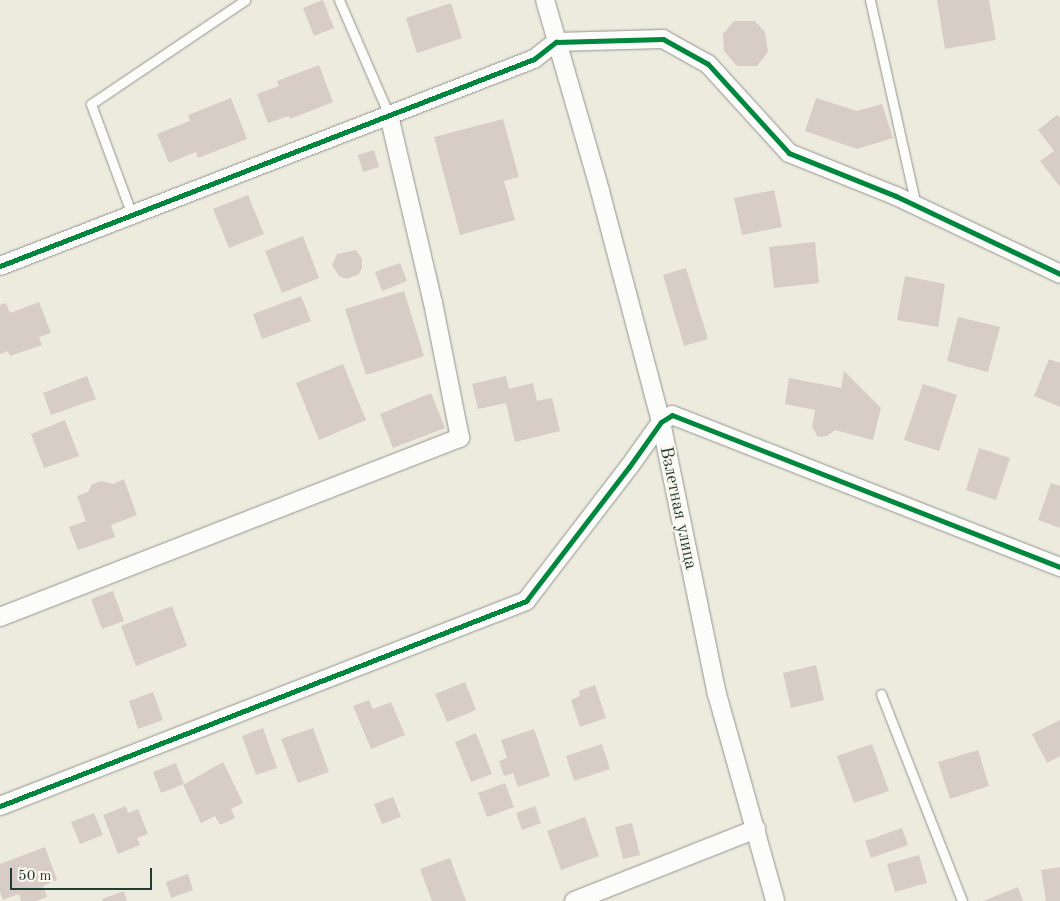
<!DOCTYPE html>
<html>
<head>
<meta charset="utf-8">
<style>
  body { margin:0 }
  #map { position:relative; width:1060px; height:901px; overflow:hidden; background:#edeade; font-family:"Old Standard TT",serif }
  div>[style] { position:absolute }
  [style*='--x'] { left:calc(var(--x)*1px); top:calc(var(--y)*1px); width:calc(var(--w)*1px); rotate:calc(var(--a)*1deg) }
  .building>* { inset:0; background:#d8cdc6 }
  .roads { filter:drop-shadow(0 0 1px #92958e) drop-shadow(0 0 1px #92958e) }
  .service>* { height:9px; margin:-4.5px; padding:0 4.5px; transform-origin:4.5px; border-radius:4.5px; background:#fcfcfa }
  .minor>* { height:18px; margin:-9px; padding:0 9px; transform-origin:9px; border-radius:9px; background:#fcfcfa }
  .cycleway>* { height:5px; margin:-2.5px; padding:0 2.5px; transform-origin:2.5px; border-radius:2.5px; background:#00873e }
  span { translate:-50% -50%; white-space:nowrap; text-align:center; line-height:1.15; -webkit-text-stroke:4.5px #fbf7ec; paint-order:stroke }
  .street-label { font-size:18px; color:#1f3d34 }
  .scale { position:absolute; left:10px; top:868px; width:142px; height:22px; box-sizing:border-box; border:2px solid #1f3d34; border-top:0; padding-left:6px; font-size:15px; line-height:18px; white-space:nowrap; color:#1f3d34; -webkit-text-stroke:4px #fbf7ec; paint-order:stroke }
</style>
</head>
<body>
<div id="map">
  <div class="building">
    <div style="clip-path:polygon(323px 0,334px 28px,314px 36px,303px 8px)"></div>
    <div style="clip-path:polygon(937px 0,989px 0,996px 40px,945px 49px)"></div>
    <div style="clip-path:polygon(451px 3px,462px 38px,417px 53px,406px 18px)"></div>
    <div style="clip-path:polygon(734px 21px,755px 21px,765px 32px,768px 52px,757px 66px,737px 66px,724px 51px,723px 34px)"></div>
    <div style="clip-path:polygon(319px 65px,333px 102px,290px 119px,289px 116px,268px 123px,257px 94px,279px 86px,277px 81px)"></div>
    <div style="clip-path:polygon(231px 98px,247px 139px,198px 158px,196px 152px,169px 163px,157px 134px,190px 121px,188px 115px)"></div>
    <div style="clip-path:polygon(816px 98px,857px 111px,882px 104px,893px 138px,857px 149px,805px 131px)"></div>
    <div style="clip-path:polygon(1057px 115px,1060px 118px,1060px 187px,1040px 161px,1054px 151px,1038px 130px)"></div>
    <div style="clip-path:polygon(503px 119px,519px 177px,504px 181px,515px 220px,460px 235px,434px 137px)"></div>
    <div style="clip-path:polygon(374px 150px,379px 167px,363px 172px,358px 155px)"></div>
    <div style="clip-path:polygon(774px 190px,782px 227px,742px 235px,734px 198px)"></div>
    <div style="clip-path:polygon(248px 195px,264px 234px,229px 248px,213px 209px)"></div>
    <div style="clip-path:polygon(303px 236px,319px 278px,282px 293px,265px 251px)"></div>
    <div style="clip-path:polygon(815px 242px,819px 283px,774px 288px,769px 247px)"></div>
    <div style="clip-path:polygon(356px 250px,362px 259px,362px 268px,359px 274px,347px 279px,339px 276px,332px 265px,337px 254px)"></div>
    <div style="clip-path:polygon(400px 263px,407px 281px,382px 291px,375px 272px)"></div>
    <div style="clip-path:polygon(686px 268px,708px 339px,684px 346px,663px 275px)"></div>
    <div style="clip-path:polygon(905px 276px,945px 284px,938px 327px,897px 320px)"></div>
    <div style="clip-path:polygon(404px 291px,424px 356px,366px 375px,345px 309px)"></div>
    <div style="clip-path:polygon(301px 296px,311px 321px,262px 339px,253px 314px)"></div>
    <div style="clip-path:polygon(39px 302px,51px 333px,39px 337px,42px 345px,10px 356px,8px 351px,0 354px,0 305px,6px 303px,10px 313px)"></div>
    <div style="clip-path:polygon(958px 317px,1000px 327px,988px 372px,947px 361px)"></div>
    <div style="clip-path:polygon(1049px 359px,1060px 363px,1060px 407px,1034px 396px)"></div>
    <div style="clip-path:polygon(343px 364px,366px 420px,319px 440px,296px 383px)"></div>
    <div style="clip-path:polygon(844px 371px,881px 408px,873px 440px,835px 430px,827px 436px,818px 437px,812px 427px,815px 410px,785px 404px,789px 378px,841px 388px)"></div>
    <div style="clip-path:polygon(87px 376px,96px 399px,51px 415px,43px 393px)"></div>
    <div style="clip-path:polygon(506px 376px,509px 389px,533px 383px,537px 401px,552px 398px,560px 431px,515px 442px,506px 403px,478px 409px,472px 384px)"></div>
    <div style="clip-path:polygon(923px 384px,957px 395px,939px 451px,904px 440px)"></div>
    <div style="clip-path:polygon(431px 393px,445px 428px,393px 448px,380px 414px)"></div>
    <div style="clip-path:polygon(65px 420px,79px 456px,44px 468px,31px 434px)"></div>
    <div style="clip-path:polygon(979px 448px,1010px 458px,996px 500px,966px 490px)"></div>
    <div style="clip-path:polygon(124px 479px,137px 515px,111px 525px,115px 537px,78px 550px,69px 527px,86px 521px,77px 496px,88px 492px,92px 484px,102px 481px,113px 484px)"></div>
    <div style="clip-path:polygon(1051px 483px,1060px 486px,1060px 528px,1038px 520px)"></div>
    <div style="clip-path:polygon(113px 591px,124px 621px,102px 629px,91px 599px)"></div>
    <div style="clip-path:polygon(172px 606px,187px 646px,136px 666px,121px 626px)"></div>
    <div style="clip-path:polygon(816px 665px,824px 700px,791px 708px,783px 673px)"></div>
    <div style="clip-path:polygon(465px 682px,476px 710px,447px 722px,435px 694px)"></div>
    <div style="clip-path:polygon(595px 685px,606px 718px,580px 727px,571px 700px,580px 696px,579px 691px)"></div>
    <div style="clip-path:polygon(153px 692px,163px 720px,138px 729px,129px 701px)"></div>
    <div style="clip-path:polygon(369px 700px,373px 709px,391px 702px,405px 735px,371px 749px,353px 706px)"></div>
    <div style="clip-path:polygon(1060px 720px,1060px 756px,1047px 763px,1032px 734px)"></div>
    <div style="clip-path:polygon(263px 728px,277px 768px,256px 775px,242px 736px)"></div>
    <div style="clip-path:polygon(313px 728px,329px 772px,298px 783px,281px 739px)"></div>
    <div style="clip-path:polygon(534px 729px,550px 776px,518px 787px,513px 773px,504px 776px,499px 761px,507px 758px,501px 740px)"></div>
    <div style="clip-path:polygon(476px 733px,492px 774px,471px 782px,455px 742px)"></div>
    <div style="clip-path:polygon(602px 744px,610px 769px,574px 781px,566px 756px)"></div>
    <div style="clip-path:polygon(872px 744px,889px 791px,854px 803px,837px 756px)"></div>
    <div style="clip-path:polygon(978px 750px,989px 786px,950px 799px,938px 762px)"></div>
    <div style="clip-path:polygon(223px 762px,243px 803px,231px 809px,235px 818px,220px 825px,215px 816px,201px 823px,183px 785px)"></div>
    <div style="clip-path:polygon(176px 763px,184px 784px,161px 793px,153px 772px)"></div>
    <div style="clip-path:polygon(505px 783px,514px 807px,487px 817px,478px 793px)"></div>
    <div style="clip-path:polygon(393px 797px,401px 817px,382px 824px,374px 804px)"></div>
    <div style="clip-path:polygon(126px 806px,128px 813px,138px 809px,148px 834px,137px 838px,140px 845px,118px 854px,103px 815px)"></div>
    <div style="clip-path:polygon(535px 806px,541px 823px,522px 830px,516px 813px)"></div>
    <div style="clip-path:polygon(94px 813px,103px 835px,80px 844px,71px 822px)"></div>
    <div style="clip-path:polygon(585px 817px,599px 856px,561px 870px,547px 831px)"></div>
    <div style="clip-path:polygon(632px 823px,640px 855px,623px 859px,615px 827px)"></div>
    <div style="clip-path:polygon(902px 828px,908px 845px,871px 858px,865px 841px)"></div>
    <div style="clip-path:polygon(45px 847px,57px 880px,43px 886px,47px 897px,36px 901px,21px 901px,19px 894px,3px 900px,0 892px,0 864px)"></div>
    <div style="clip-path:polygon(919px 855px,927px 883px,895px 892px,887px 864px)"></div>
    <div style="clip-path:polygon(450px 858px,466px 901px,432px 901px,420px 869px)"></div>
    <div style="clip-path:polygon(1060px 867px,1060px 901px,1046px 901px,1041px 870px)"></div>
    <div style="clip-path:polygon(188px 874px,193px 890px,171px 898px,166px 882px)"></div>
    <div style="clip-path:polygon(1018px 887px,1023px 901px,983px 901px)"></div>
    <div style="clip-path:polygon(124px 891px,127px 901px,103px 901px,102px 899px)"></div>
  </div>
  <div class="roads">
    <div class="service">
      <div style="--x:339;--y:0;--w:125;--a:66.5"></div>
      <div style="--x:870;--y:0;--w:210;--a:77.4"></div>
      <div style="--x:132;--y:215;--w:118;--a:-110.3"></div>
      <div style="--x:91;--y:104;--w:186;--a:-34"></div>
      <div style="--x:881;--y:694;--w:222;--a:68.6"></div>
    </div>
    <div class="minor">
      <div style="--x:545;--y:0;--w:199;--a:73.9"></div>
      <div style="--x:600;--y:191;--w:239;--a:75.2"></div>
      <div style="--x:661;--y:422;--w:278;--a:78.4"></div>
      <div style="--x:717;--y:694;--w:215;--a:74.3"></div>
      <div style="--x:0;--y:266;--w:573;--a:-21.19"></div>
      <div style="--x:534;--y:59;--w:28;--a:-38"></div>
      <div style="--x:556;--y:42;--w:107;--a:-1.6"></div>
      <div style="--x:663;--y:39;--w:51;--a:29.1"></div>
      <div style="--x:708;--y:64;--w:120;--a:47.7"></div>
      <div style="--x:789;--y:153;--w:115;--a:21.9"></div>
      <div style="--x:896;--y:196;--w:182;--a:25.4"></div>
      <div style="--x:0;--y:617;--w:494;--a:-21.3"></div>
      <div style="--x:460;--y:438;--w:138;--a:-101.3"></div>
      <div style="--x:433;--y:303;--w:193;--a:-103.2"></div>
      <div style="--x:0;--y:806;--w:565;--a:-21.29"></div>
      <div style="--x:526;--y:601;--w:169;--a:-52.5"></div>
      <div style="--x:629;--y:467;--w:55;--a:-54.6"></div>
      <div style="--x:661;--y:422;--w:13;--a:-32"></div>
      <div style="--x:672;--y:415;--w:417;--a:21.4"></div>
      <div style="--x:574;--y:901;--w:196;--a:-21.6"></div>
    </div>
  </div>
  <div class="cycleway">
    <div style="--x:0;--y:266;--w:573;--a:-21.19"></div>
    <div style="--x:534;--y:59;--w:28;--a:-38"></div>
    <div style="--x:556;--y:42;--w:107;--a:-1.6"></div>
    <div style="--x:663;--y:39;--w:51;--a:29.1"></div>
    <div style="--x:708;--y:64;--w:120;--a:47.7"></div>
    <div style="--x:789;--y:153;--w:115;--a:21.9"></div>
    <div style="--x:896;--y:196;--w:182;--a:25.4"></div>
    <div style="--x:0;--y:806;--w:565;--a:-21.29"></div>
    <div style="--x:526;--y:601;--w:169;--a:-52.5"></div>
    <div style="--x:629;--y:467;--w:55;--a:-54.6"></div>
    <div style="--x:661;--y:422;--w:13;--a:-32"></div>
    <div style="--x:672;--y:415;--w:417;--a:21.4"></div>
  </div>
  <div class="street-label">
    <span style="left:678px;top:508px;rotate:78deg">Взлетная улица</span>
  </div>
  <div class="scale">50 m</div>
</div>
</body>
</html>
